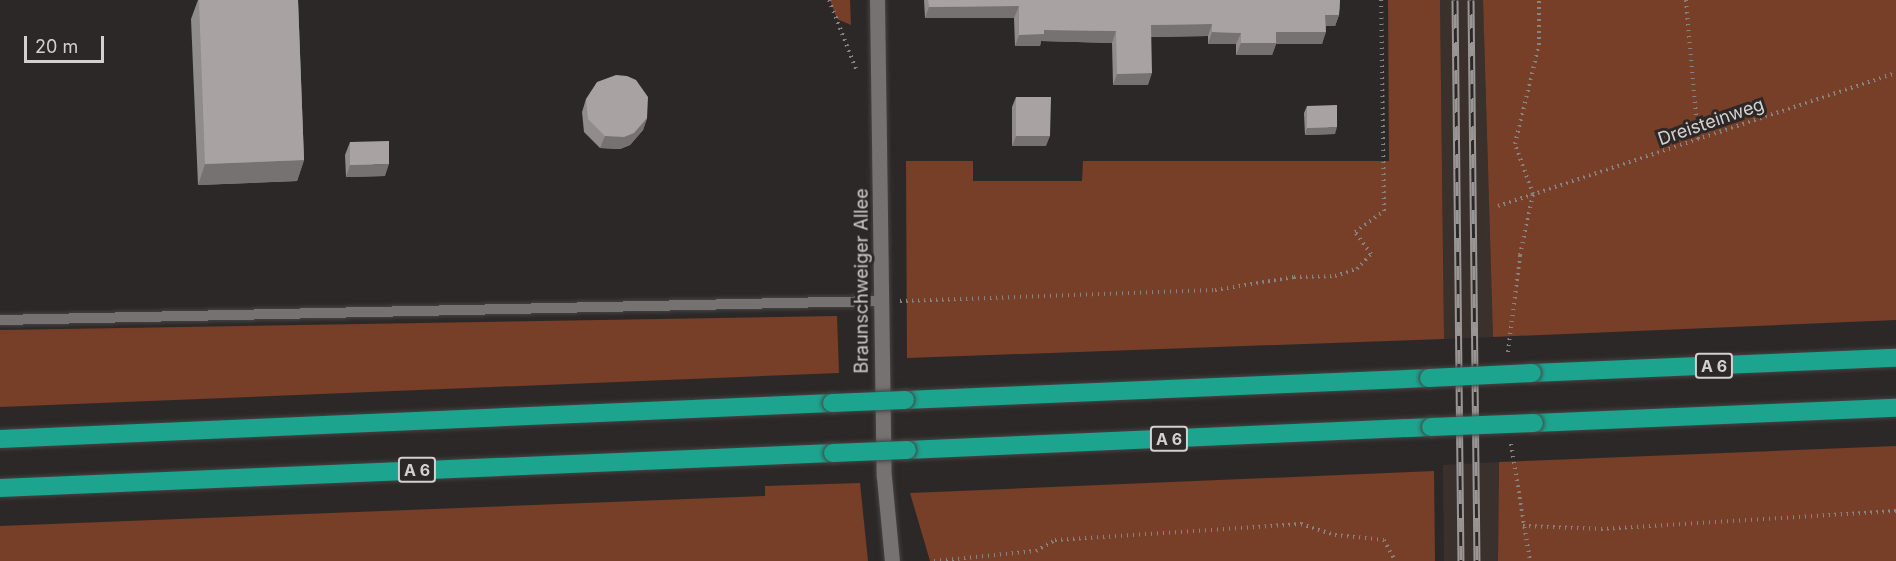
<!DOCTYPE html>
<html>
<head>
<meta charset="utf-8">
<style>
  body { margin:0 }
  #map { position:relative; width:1896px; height:561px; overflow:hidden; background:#2c2827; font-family:Inter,sans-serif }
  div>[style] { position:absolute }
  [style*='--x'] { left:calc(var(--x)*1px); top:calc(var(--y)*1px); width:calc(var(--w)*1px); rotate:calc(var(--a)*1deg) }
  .built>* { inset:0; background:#3a312d }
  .green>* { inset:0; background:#773e28 }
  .path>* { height:4px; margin-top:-2px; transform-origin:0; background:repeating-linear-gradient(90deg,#878382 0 1.5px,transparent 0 6px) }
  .roads { filter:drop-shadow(0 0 2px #464342) drop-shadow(0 0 2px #464342) }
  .service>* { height:10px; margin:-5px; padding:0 5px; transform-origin:5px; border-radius:5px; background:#767271 }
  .tertiary>* { height:15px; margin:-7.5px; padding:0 7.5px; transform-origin:7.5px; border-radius:7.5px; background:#767271 }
  .motorway>* { height:18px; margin:-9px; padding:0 9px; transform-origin:9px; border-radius:9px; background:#1da48f }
  .rail>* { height:7px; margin-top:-3.5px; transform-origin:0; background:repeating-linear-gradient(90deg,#2c2827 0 14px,#9a9695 0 28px); box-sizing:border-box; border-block:2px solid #9a9695 }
  .bridges { filter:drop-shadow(0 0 2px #464342) drop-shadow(0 0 2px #464342) }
  .motorway-bridge>* { height:18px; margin:-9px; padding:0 9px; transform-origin:9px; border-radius:9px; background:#1da48f }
  .wall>* { inset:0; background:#908c8b }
  .shaded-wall>* { inset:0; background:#767271 }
  .building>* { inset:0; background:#a8a3a2 }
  span { translate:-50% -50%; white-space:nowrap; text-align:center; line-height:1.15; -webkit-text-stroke:6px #2c2827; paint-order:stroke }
  .shield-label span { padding:2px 4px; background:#2c2827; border:2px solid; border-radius:4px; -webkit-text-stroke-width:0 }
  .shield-label { font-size:16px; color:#d3d0cf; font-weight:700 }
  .street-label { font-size:18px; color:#d3d0cf }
  .scale { position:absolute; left:24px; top:36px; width:80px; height:27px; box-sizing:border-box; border:3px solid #d3d0cf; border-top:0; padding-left:8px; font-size:18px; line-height:21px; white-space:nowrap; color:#d3d0cf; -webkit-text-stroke:4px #2c2827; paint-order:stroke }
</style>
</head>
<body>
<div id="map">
  <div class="built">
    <div style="clip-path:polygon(1440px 0,1483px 0,1493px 337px,1444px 339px)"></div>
    <div style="clip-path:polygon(1499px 462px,1498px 561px,1444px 561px,1443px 465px)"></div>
  </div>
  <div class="green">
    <div style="clip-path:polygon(830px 0,850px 0,851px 25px,837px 19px)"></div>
    <div style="clip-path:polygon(1388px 0,1440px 0,1444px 339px,907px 358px,906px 161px,973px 161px,973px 181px,1082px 181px,1083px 161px,1389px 161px)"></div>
    <div style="clip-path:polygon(1483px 0,1896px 0,1896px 320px,1493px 337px)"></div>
    <div style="clip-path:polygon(837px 316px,839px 373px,0 407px,0 330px)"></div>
    <div style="clip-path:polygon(1896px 446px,1896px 561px,1498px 561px,1499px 462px)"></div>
    <div style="clip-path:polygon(1434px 471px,1435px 561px,930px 561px,910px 493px)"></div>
    <div style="clip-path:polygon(860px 483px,868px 561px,0 561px,0 526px,765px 496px,765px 486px)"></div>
  </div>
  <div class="path">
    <div style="--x:829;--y:0;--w:74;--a:68.6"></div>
    <div style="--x:1686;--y:0;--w:142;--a:85.1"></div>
    <div style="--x:1498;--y:206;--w:420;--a:-18.5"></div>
    <div style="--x:900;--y:301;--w:315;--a:-2"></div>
    <div style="--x:1215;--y:290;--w:80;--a:-9.3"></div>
    <div style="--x:1294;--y:277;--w:41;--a:-1.4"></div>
    <div style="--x:1335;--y:276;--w:23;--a:-18"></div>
    <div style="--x:1357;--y:269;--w:21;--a:-47"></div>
    <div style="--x:1371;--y:254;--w:27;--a:-126"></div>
    <div style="--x:1355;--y:232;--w:36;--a:-36"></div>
    <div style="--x:1384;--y:211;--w:211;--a:-90.8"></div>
    <div style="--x:1508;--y:352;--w:98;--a:-82.9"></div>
    <div style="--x:1520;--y:255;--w:62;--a:-78"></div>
    <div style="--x:1533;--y:194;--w:53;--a:-109.8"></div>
    <div style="--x:1515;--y:144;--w:102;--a:-76.4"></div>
    <div style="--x:1539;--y:45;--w:45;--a:-90"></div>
    <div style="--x:1511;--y:444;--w:119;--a:80.8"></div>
    <div style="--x:1523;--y:526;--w:78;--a:2.2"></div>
    <div style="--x:1601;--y:529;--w:296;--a:-3.5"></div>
    <div style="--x:934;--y:561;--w:102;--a:-5.6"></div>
    <div style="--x:1036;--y:551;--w:22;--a:-30"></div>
    <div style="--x:1055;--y:540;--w:247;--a:-3.7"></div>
    <div style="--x:1301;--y:524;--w:36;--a:18"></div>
    <div style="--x:1335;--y:535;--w:49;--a:5.8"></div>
    <div style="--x:1384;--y:540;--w:24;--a:62"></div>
  </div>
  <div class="roads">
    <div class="service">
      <div style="--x:0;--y:320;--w:881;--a:-1.24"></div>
    </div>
    <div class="tertiary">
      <div style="--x:877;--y:0;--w:477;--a:89.2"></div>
      <div style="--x:884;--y:477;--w:84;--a:84.6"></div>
    </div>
    <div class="motorway">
      <div style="--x:1532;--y:373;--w:364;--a:-2.4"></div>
      <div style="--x:905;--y:400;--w:524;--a:-2.4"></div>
      <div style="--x:1534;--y:423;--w:362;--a:-2.4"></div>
      <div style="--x:0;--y:439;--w:833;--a:-2.48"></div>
      <div style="--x:907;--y:450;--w:525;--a:-2.51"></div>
      <div style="--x:0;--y:488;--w:834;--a:-2.41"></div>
    </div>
  </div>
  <div class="rail">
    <div style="--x:1455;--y:0;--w:561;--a:89.39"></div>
    <div style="--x:1471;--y:0;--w:561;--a:89.39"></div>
  </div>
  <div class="bridges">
    <div class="motorway-bridge">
      <div style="--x:1429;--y:378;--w:103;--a:-2.8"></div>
      <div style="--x:832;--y:403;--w:73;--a:-2.4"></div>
      <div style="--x:1431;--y:427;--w:103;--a:-2.2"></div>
      <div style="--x:833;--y:453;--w:74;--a:-2.3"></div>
    </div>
  </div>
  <div class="wall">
    <div style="clip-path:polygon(198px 0,298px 0,304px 160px,297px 181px,198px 185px,191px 19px)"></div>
    <div style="clip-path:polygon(924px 0,1340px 0,1339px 15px,1335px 26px,1326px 26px,1322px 44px,1276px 44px,1272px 55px,1236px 55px,1236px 44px,1208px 44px,1208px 36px,1151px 37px,1148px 85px,1113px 85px,1112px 43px,1041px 41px,1040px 46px,1015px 46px,1014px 18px,925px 18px)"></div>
    <div style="clip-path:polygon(1016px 97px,1046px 146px,1012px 146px,1012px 107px)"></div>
    <div style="clip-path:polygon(586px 99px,647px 118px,643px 130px,630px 145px,620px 149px,600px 148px,584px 132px,582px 112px)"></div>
    <div style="clip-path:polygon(1307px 106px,1335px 134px,1305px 135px,1304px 113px)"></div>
    <div style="clip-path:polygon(350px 142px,385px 176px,346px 177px,345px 155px)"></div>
  </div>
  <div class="shaded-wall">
    <div style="clip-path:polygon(1019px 6px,1014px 18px,925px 18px,929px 7px)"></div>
    <div style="clip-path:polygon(1325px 15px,1339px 15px,1335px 26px,1321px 26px)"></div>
    <div style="clip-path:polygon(1212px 24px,1208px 36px,1147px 37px,1151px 25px)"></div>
    <div style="clip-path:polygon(1044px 30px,1116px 31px,1112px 43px,1041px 41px,1040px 46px,1015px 46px,1019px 35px)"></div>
    <div style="clip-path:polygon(1212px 32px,1241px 33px,1236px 44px,1208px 44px)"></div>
    <div style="clip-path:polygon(1276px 32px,1326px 32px,1322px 44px,1276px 44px,1272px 55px,1236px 55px,1241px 43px)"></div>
    <div style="clip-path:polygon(1152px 73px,1148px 85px,1113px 85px,1117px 74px)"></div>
    <div style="clip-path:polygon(647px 118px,643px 130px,630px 145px,620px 149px,600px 148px,605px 136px)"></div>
    <div style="clip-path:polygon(1337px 127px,1335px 134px,1305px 135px,1307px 128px)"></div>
    <div style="clip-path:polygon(1016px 136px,1050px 136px,1046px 146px,1012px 146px)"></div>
    <div style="clip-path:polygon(304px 160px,297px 181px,198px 185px,205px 164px)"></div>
    <div style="clip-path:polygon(389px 164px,385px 176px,346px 177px,350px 165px)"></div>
  </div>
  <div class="building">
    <div style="clip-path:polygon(199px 0,298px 0,304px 160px,205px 164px)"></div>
    <div style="clip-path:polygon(928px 0,1340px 0,1339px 15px,1325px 15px,1326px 32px,1276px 32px,1276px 43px,1241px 43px,1241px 33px,1212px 32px,1212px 24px,1151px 25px,1152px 73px,1117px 74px,1116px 31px,1044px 30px,1044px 34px,1019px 35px,1019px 6px,929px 7px)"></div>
    <div style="clip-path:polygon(616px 75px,627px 76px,636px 80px,648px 97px,647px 118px,634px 133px,624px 137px,605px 136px,588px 119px,586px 99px,597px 82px)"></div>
    <div style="clip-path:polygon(1016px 97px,1051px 97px,1050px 136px,1016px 136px)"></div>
    <div style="clip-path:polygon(1337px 105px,1337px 127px,1307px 128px,1307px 106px)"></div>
    <div style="clip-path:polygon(389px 141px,389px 164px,350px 165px,350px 142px)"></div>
  </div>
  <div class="shield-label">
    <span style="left:1714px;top:366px">A 6</span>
    <span style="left:1169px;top:439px">A 6</span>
    <span style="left:417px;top:470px">A 6</span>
  </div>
  <div class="street-label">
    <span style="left:1711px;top:122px;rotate:-19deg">Dreisteinweg</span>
    <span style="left:862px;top:281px;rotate:-90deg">Braunschweiger Allee</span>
  </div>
  <div class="scale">20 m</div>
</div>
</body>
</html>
